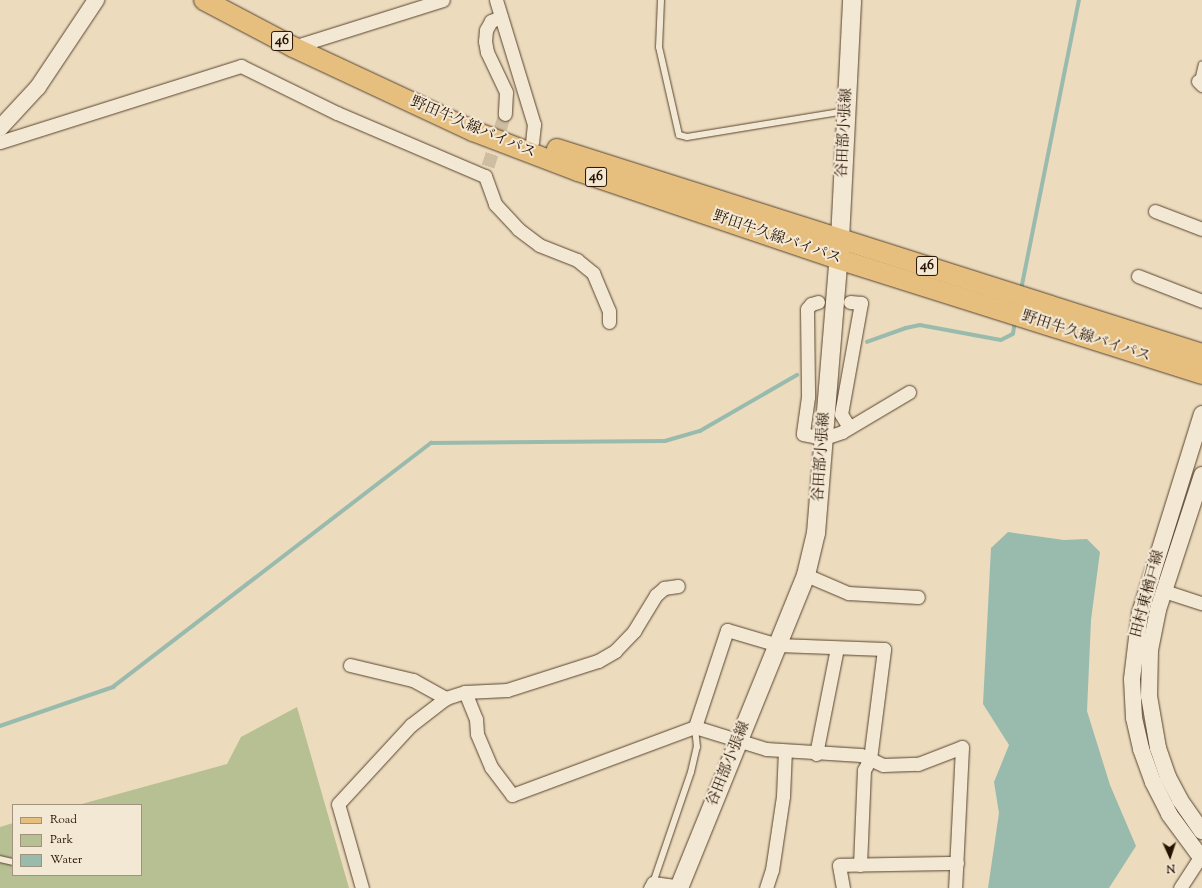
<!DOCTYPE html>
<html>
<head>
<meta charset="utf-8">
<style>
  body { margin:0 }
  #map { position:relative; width:1202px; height:888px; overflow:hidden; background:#ecdbbd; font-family:"Sorts Mill Goudy","Noto Serif JP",serif }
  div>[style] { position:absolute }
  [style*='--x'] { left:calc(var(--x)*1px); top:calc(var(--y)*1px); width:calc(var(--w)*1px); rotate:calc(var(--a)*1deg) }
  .green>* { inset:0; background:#b6c092 }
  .water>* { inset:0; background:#99bbad }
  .stream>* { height:3.5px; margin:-1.75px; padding:0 1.75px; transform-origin:1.75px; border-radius:1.75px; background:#99bbad }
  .minor-tunnel>* { height:13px; margin-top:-6.5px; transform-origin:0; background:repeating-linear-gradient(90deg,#cebda1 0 13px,transparent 0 19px) }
  .roads { filter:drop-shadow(0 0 1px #58442f) drop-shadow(0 0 1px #58442f) }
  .service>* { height:6px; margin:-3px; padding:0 3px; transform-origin:3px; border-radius:3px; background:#f3e8d4 }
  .minor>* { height:13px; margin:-6.5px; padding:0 6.5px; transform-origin:6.5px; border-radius:6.5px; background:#f3e8d4 }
  .tertiary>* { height:16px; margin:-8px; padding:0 8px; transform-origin:8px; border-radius:8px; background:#f3e8d4 }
  .secondary>* { height:18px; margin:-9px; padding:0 9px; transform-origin:9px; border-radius:9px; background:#f3e8d4 }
  .primary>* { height:20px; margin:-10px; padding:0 10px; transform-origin:10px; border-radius:10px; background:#e6be7e }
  span { translate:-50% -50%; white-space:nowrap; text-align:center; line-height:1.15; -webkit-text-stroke:4px #f3e8d4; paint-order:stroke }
  .shield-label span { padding:1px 3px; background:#f3e8d4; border:1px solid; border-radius:3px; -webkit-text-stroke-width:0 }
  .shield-label { font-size:14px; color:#271200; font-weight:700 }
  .street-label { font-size:15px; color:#271200 }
  .legend { position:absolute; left:12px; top:804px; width:130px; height:72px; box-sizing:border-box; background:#f3e8d4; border:1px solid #a1927f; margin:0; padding:5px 7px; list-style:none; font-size:12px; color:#271200 }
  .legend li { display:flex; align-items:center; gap:8px; height:20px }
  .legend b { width:20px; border:1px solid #a1927f }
  .north { position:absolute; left:1150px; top:836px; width:40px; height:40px; -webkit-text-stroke:3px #f3e8d4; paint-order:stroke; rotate:177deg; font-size:11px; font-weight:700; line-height:16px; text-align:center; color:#271200 }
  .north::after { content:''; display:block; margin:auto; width:14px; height:18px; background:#271200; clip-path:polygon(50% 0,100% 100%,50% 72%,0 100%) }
</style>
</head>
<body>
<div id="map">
  <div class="green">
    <div style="clip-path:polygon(297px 707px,349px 888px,0 888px,0 827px,13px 823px,13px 875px,141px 875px,141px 805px,78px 805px,227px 764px,241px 737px)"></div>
  </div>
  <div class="water">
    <div style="clip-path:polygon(1008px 532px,1064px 540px,1087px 539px,1100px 552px,1091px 620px,1087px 711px,1110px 785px,1136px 846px,1109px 888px,988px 888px,999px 813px,994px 782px,1009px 745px,983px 704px,991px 548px)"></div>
  </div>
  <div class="stream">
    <div style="--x:1021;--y:290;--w:296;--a:-78.7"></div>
    <div style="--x:867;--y:342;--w:41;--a:-19.7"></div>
    <div style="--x:906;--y:328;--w:14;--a:-12"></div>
    <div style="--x:920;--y:325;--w:82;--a:10.5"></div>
    <div style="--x:1001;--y:340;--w:13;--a:-27"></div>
    <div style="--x:1013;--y:334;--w:12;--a:-81"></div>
    <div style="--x:0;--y:726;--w:120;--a:-19"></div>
    <div style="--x:113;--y:687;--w:401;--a:-37.5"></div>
    <div style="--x:431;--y:443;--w:234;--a:-0.5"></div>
    <div style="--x:665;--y:441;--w:36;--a:-16"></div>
    <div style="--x:700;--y:431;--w:112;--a:-30"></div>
  </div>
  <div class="minor-tunnel">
    <div style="--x:488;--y:166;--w:55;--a:-71.9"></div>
  </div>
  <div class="roads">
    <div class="service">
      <div style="--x:661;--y:0;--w:47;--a:92.4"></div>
      <div style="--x:659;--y:47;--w:90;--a:77.2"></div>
      <div style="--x:679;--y:135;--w:8;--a:14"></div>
      <div style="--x:687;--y:137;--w:160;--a:-9.3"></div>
      <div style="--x:1198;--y:81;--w:17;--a:-77"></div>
      <div style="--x:0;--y:859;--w:13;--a:13"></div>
      <div style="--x:653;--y:883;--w:117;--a:-71.1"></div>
      <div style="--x:691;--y:772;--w:26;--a:-77"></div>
      <div style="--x:697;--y:747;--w:20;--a:-96"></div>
    </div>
    <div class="minor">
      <div style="--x:496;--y:0;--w:130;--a:73"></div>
      <div style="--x:534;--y:124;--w:18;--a:96"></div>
      <div style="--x:501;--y:17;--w:11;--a:158"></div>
      <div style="--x:491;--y:21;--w:10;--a:119"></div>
      <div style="--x:486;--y:30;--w:11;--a:95"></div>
      <div style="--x:485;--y:41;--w:11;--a:80"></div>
      <div style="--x:487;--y:52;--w:44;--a:64.6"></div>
      <div style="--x:506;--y:92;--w:22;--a:93"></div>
      <div style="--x:293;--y:47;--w:157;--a:-17.4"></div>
      <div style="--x:1198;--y:81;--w:6;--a:45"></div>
      <div style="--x:0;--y:142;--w:253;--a:-17.5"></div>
      <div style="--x:241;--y:66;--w:107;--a:26.1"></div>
      <div style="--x:337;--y:113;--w:161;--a:23.1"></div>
      <div style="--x:485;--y:176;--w:30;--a:70"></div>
      <div style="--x:495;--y:204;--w:34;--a:47"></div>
      <div style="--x:518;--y:229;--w:26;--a:37"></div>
      <div style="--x:539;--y:245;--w:41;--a:21.5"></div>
      <div style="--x:577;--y:260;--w:21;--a:39"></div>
      <div style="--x:593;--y:273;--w:41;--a:67.2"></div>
      <div style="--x:609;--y:311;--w:11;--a:90"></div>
      <div style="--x:1155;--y:211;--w:50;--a:21"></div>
      <div style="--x:1138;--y:276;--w:69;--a:21.3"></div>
      <div style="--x:818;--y:302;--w:7;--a:164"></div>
      <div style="--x:811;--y:304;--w:6;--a:129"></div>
      <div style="--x:807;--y:309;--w:88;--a:89.3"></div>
      <div style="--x:808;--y:397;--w:37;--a:98"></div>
      <div style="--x:803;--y:434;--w:21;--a:11"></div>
      <div style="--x:824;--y:438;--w:19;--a:-18"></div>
      <div style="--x:842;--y:432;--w:78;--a:-30.8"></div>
      <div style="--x:849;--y:427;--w:15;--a:-122"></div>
      <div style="--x:841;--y:414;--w:113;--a:-79.8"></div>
      <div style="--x:861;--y:303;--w:11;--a:-175"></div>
      <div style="--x:806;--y:575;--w:46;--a:23.2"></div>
      <div style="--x:848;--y:593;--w:70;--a:3.3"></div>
      <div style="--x:1164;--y:591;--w:40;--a:18"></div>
      <div style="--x:350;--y:665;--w:65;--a:13.4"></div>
      <div style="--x:413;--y:680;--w:38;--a:29"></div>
      <div style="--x:446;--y:698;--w:20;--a:-18"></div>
      <div style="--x:465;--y:692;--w:42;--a:-2.7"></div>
      <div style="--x:507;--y:690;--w:96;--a:-17.7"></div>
      <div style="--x:598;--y:661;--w:20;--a:-30"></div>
      <div style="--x:615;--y:651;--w:28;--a:-46"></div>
      <div style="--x:634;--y:631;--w:42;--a:-58.6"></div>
      <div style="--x:656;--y:595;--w:11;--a:-41"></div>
      <div style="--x:664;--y:588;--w:14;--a:-8"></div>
      <div style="--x:465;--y:692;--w:29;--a:68"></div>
      <div style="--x:476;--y:719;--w:15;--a:86"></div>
      <div style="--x:477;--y:734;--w:36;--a:67"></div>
      <div style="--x:491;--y:767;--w:35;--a:53"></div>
      <div style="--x:512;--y:795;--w:195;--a:-20.4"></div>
      <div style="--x:816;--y:754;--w:108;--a:-78.8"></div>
      <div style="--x:860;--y:865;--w:95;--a:-87.6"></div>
      <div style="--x:864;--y:770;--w:13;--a:-61"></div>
      <div style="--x:870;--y:759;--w:111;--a:-82.7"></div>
      <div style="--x:884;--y:649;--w:106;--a:-177.8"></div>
      <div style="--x:778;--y:645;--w:53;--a:-163.6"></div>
      <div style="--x:727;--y:630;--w:102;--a:108.3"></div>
      <div style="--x:695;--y:727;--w:74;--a:17.2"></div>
      <div style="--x:766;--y:749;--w:95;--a:3.6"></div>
      <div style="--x:861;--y:755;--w:10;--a:24"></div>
      <div style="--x:870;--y:759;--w:14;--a:25"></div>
      <div style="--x:883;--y:765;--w:35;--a:-2"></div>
      <div style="--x:918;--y:764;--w:47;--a:-21.1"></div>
      <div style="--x:962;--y:747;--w:141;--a:92.8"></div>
      <div style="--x:362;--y:888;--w:87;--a:-105.9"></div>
      <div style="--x:338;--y:804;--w:108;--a:-47.3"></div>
      <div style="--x:411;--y:725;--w:44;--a:-37.6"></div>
      <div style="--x:650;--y:888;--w:6;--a:-59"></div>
      <div style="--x:653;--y:883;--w:27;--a:8"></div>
      <div style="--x:766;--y:888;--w:19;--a:-72"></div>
      <div style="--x:772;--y:870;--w:75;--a:-81.5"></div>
      <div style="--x:783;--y:796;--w:45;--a:-87.5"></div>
      <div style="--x:843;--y:888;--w:23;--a:-100"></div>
      <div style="--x:839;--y:865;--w:118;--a:-1"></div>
      <div style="--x:1180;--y:888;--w:37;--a:-57"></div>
    </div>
    <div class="tertiary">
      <div style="--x:0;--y:128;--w:56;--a:-47.2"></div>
      <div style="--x:38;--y:87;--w:105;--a:-56.3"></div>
      <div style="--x:1202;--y:414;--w:208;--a:107.3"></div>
      <div style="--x:1140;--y:613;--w:66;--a:96.9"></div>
      <div style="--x:1132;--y:679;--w:39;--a:87"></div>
      <div style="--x:1134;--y:718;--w:32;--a:77"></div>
      <div style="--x:1141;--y:749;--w:35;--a:70"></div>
      <div style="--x:1153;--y:782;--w:36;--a:63"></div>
      <div style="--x:1169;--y:814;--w:56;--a:53.7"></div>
      <div style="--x:1202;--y:475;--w:142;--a:108.1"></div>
      <div style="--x:1158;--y:610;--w:41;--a:101.3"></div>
      <div style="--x:1150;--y:650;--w:46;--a:91.2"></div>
      <div style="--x:1149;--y:696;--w:53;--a:80.2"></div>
      <div style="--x:1158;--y:748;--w:31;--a:71"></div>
      <div style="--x:1168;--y:777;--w:26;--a:62"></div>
      <div style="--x:1180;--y:800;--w:38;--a:55"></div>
    </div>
    <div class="secondary">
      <div style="--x:679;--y:888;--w:338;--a:-67.9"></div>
      <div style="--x:806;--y:575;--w:43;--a:-76.6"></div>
      <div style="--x:816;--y:533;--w:295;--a:-85.3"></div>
      <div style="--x:840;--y:239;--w:239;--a:-87.1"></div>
    </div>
    <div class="primary">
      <div style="--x:204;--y:0;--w:101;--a:27.8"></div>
      <div style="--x:293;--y:47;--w:199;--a:25"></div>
      <div style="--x:473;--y:131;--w:112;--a:20.9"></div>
      <div style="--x:578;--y:171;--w:274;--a:18.7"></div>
      <div style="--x:838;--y:259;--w:382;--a:17.5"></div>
      <div style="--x:557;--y:149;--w:677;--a:17.63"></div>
    </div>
  </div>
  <div class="shield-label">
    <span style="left:282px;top:41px">46</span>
    <span style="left:596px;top:177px">46</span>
    <span style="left:927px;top:266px">46</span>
  </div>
  <div class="street-label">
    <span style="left:473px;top:128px;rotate:23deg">野田牛久線バイパス</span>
    <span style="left:845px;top:133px;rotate:-87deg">谷田部小張線</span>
    <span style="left:777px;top:238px;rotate:19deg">野田牛久線バイパス</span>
    <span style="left:1086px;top:337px;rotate:18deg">野田牛久線バイパス</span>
    <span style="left:822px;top:457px;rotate:-86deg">谷田部小張線</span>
    <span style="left:1148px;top:594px;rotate:-75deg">田村東楢戸線</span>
    <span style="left:729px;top:764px;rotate:-68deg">谷田部小張線</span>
  </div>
  <ul class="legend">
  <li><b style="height:5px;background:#e6be7e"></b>Road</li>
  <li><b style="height:11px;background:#b6c092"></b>Park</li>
  <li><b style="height:11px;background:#99bbad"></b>Water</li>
  </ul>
  <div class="north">N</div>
</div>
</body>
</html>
